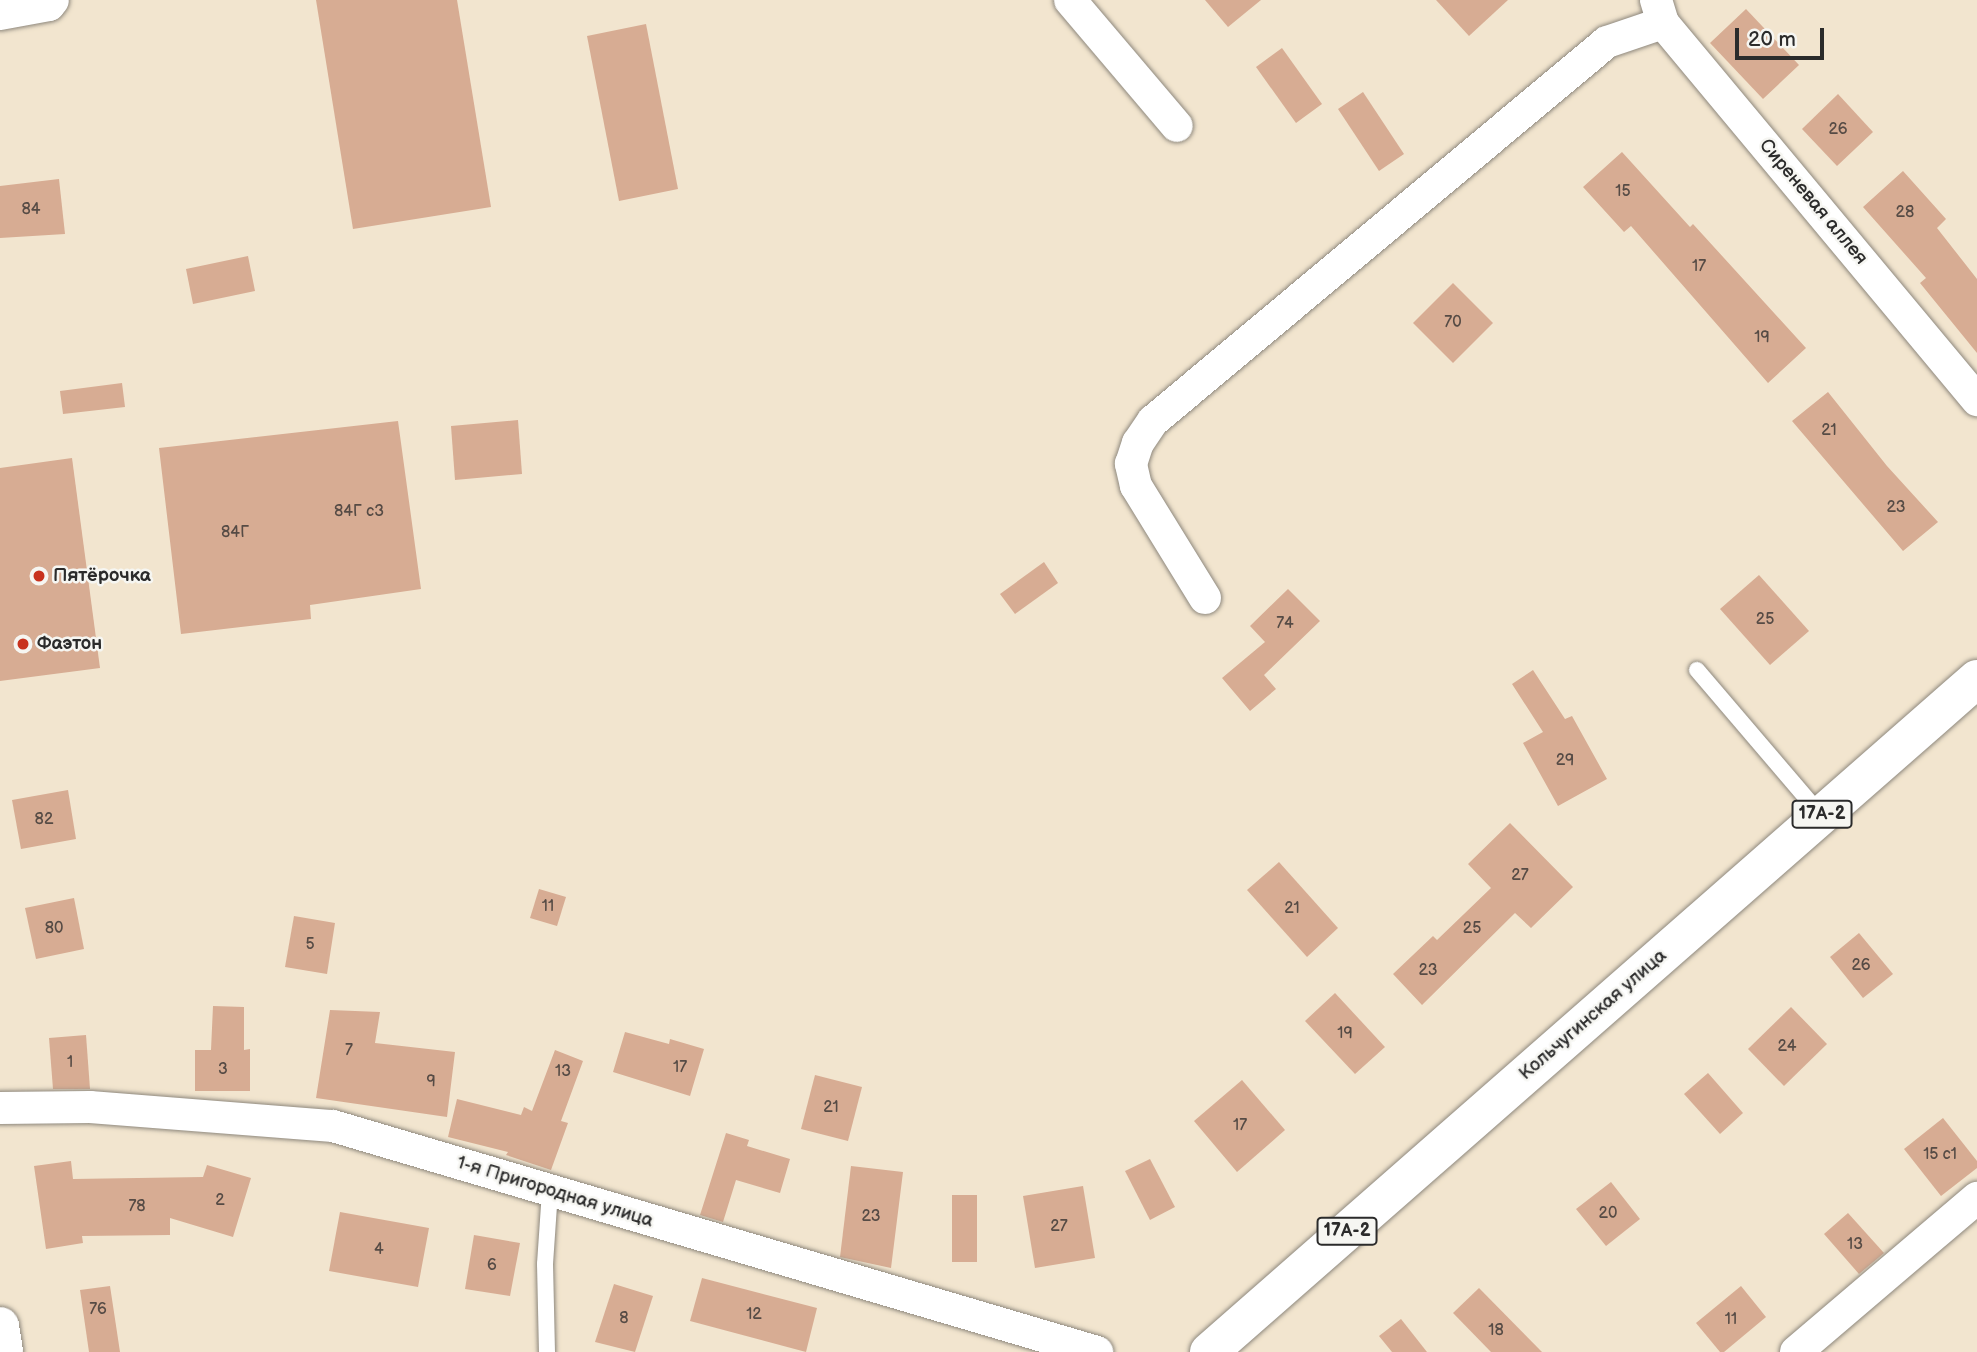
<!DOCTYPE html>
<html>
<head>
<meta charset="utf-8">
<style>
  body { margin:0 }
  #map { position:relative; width:1977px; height:1352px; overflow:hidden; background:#f2e5cf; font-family:"Balsamiq Sans",sans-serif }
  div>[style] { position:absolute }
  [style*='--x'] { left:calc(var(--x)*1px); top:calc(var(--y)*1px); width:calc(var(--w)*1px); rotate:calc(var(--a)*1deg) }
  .building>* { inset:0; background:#d7ac93 }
  .roads { filter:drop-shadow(0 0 2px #8e887d) drop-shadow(0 0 2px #8e887d) }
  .lane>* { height:16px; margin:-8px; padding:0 8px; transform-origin:8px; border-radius:8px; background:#fff }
  .street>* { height:32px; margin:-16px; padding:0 16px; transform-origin:16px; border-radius:16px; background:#fff }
  .secondary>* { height:38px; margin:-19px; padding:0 19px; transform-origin:19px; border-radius:19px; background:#fff }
  .primary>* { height:38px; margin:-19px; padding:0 19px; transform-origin:19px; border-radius:19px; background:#fff }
  .dots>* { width:19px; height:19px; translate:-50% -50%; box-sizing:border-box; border:4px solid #f6f6f2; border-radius:50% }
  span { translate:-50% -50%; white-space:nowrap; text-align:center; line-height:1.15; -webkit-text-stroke:5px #f6f6f2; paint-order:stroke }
  .number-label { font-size:16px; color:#564b45 }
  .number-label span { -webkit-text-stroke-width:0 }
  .shield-label span { padding:2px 5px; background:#f6f6f2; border:2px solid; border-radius:5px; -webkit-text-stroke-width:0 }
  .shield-label { font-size:18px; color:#2b2b2b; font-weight:700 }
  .street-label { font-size:19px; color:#2b2b2b }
  .poi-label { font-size:19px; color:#2b2b2b; font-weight:700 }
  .left { translate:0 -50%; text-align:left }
  .scale { position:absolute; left:1735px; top:28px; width:89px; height:32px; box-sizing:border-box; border:4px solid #2b2b2b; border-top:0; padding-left:9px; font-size:21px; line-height:24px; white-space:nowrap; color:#2b2b2b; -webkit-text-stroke:5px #f6f6f2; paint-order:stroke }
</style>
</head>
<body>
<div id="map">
  <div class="building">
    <div style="clip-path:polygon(316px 0,457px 0,491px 207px,353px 229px)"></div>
    <div style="clip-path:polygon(1205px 0,1261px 0,1228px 27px)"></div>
    <div style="clip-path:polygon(1436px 0,1508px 0,1469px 36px)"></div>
    <div style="clip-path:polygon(1746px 9px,1799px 65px,1763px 99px,1710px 43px)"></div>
    <div style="clip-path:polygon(646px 24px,678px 189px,619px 201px,587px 36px)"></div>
    <div style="clip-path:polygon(1282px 48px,1322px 104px,1296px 123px,1256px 67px)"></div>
    <div style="clip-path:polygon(1363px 92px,1404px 154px,1379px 171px,1338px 109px)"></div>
    <div style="clip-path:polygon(1838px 94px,1873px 132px,1837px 166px,1802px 129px)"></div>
    <div style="clip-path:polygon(1622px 152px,1690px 227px,1693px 224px,1806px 348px,1768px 383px,1631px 226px,1624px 232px,1583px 187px)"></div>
    <div style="clip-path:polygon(1903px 171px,1946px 219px,1937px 228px,1977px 279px,1977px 353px,1920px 283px,1926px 278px,1863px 207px)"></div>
    <div style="clip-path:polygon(59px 179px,65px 234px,0 238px,0 186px)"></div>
    <div style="clip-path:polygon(248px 256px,255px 291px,193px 304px,186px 269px)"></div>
    <div style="clip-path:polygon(1453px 283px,1493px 323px,1453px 363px,1413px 323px)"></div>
    <div style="clip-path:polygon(122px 383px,125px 407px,63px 414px,60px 391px)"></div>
    <div style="clip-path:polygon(1828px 392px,1887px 466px,1938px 522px,1903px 551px,1792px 421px)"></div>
    <div style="clip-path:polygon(518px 420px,522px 474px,455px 480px,451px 426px)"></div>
    <div style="clip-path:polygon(398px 421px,421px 589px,310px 605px,311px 619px,181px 634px,159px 448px)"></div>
    <div style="clip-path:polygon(72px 458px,100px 668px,0 681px,0 468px)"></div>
    <div style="clip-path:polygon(1044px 562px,1058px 583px,1015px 614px,1000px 594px)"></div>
    <div style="clip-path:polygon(1759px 575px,1809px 631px,1770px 665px,1720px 609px)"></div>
    <div style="clip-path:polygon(1288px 589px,1320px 621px,1264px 675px,1276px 689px,1250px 711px,1222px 678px,1265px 642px,1250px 626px)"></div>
    <div style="clip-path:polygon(1533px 670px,1565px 719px,1572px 716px,1607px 779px,1558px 806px,1523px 743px,1543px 732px,1512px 684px)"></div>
    <div style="clip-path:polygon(68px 790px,76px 839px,21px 849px,12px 800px)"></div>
    <div style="clip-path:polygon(1510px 823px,1573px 887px,1531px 928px,1515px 913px,1422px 1005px,1393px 974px,1433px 936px,1437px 940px,1491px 888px,1468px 864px)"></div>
    <div style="clip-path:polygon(1279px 862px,1338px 928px,1307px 957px,1247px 890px)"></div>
    <div style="clip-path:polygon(539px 889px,566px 897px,557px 926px,530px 918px)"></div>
    <div style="clip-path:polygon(74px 898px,84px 949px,36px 959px,25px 908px)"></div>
    <div style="clip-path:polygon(294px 916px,335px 923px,327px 974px,285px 967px)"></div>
    <div style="clip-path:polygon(1859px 933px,1893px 974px,1863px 998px,1830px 957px)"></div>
    <div style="clip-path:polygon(1335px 993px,1385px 1047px,1355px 1074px,1305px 1021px)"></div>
    <div style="clip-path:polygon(213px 1006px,244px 1007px,244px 1050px,250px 1049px,250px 1091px,195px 1091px,195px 1050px,211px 1050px)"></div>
    <div style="clip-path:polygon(1791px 1007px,1827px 1044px,1784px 1086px,1748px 1049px)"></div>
    <div style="clip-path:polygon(330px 1010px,380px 1012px,375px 1043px,455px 1052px,447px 1117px,316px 1098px)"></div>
    <div style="clip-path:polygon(625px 1032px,669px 1044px,670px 1039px,704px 1049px,690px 1096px,613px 1072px)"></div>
    <div style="clip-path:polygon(86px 1035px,90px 1089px,53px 1089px,49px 1038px)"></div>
    <div style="clip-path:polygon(555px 1050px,583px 1061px,561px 1121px,568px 1123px,551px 1170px,506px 1155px,508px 1152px,448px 1137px,457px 1099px,521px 1115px,524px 1107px,532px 1111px)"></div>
    <div style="clip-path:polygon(1708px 1073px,1743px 1113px,1720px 1134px,1684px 1094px)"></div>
    <div style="clip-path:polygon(815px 1075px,862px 1087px,848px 1141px,801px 1129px)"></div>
    <div style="clip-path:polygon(1242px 1080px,1285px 1130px,1237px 1172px,1194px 1121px)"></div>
    <div style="clip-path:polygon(1943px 1118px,1977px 1161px,1977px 1168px,1941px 1196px,1904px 1149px)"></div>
    <div style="clip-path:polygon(726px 1133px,749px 1140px,747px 1146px,790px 1159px,780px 1193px,736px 1180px,723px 1222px,700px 1215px)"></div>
    <div style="clip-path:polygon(1150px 1159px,1175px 1207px,1150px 1220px,1125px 1171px)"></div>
    <div style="clip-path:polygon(71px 1161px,73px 1179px,203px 1177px,207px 1165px,251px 1178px,233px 1237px,170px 1218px,170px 1235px,82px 1236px,83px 1243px,46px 1249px,34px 1166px)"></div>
    <div style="clip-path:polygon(851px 1166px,903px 1172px,891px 1268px,840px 1257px)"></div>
    <div style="clip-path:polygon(1611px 1182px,1640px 1219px,1606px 1246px,1576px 1209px)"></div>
    <div style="clip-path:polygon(1083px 1186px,1095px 1258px,1035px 1268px,1023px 1196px)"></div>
    <div style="clip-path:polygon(952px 1195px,977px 1195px,977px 1262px,952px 1262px)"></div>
    <div style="clip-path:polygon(340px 1212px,429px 1228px,418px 1287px,329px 1271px)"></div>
    <div style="clip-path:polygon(1848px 1213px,1884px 1253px,1859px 1274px,1824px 1234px)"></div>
    <div style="clip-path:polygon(474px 1235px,520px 1243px,510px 1296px,465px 1289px)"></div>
    <div style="clip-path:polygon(702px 1278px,817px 1308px,806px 1352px,690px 1321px)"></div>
    <div style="clip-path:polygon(614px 1284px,653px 1296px,635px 1352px,595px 1342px)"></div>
    <div style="clip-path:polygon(110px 1286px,120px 1352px,89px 1352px,80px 1290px)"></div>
    <div style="clip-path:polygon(1741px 1286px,1766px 1317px,1724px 1352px,1720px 1352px,1696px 1323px)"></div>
    <div style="clip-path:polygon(1479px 1288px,1542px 1352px,1491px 1352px,1453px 1313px)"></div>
    <div style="clip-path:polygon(1401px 1319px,1427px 1352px,1392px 1352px,1379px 1336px)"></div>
  </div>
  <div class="roads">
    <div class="lane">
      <div style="--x:1697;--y:670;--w:191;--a:49.5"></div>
      <div style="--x:547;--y:1352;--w:88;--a:-91.3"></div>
      <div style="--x:545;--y:1264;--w:74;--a:-86.1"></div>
    </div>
    <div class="street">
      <div style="--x:1070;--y:0;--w:165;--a:49.7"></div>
      <div style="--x:1656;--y:0;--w:24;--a:73"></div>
      <div style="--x:1663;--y:23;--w:491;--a:50.2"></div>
      <div style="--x:0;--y:14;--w:50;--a:-10.4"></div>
      <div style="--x:49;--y:5;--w:6;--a:-51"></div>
      <div style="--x:1205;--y:598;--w:132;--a:-121.6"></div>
      <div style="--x:1136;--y:486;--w:23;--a:-103"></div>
      <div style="--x:1131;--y:464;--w:22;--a:-72"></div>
      <div style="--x:1138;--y:443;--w:27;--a:-56"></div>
      <div style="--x:1153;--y:421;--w:591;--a:-39.86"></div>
      <div style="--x:1607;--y:42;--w:59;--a:-18.7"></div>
      <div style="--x:0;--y:1108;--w:90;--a:-0.6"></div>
      <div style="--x:90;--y:1107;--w:244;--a:4.5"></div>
      <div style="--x:333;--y:1126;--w:797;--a:16.48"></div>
      <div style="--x:1796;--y:1352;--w:238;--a:-40.4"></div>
    </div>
    <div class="secondary">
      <div style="--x:0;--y:1326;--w:26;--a:81"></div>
    </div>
    <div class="primary">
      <div style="--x:1209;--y:1352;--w:1021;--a:-41.23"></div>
    </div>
  </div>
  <div class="dots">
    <div style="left:39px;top:576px;background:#c8321e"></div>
    <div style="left:23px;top:644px;background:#c8321e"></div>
  </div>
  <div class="number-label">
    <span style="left:1838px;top:130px">26</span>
    <span style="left:1623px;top:192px">15</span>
    <span style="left:31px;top:210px">84</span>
    <span style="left:1905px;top:213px">28</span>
    <span style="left:1699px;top:267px">17</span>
    <span style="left:1453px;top:323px">70</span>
    <span style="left:1762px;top:338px">19</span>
    <span style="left:1829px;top:431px">21</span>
    <span style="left:1896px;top:508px">23</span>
    <span style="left:359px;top:512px">84Г с3</span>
    <span style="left:235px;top:533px">84Г</span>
    <span style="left:1765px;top:620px">25</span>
    <span style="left:1285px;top:624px">74</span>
    <span style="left:1565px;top:761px">29</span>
    <span style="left:44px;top:820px">82</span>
    <span style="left:1520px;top:876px">27</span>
    <span style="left:548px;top:907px">11</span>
    <span style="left:1292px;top:909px">21</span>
    <span style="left:54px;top:929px">80</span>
    <span style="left:1472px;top:929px">25</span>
    <span style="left:310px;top:945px">5</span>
    <span style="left:1861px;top:966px">26</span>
    <span style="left:1428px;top:971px">23</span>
    <span style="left:1345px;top:1034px">19</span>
    <span style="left:1787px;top:1047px">24</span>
    <span style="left:349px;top:1051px">7</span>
    <span style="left:70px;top:1063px">1</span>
    <span style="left:680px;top:1068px">17</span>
    <span style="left:223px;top:1070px">3</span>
    <span style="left:563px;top:1072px">13</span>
    <span style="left:431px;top:1082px">9</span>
    <span style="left:831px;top:1108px">21</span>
    <span style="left:1240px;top:1126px">17</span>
    <span style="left:1940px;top:1155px">15 с1</span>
    <span style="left:220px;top:1201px">2</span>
    <span style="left:137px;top:1207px">78</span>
    <span style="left:1608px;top:1214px">20</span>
    <span style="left:871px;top:1217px">23</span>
    <span style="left:1059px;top:1227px">27</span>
    <span style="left:1855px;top:1245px">13</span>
    <span style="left:379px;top:1250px">4</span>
    <span style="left:492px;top:1266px">6</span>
    <span style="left:98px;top:1310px">76</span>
    <span style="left:754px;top:1315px">12</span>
    <span style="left:624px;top:1319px">8</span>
    <span style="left:1731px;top:1320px">11</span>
    <span style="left:1496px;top:1331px">18</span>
  </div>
  <div class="shield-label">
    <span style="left:1822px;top:814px">17А-2</span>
    <span style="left:1347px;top:1231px">17А-2</span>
  </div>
  <div class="street-label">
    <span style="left:1813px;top:202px;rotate:50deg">Сиреневая аллея</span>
    <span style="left:1593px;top:1015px;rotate:-41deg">Кольчугинская улица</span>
    <span style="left:555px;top:1192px;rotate:17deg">1-я Пригородная улица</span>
  </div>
  <div class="poi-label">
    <span class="left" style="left:53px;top:576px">Пятёрочка</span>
    <span class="left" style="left:37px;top:644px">Фаэтон</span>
  </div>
  <div class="scale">20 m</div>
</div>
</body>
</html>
